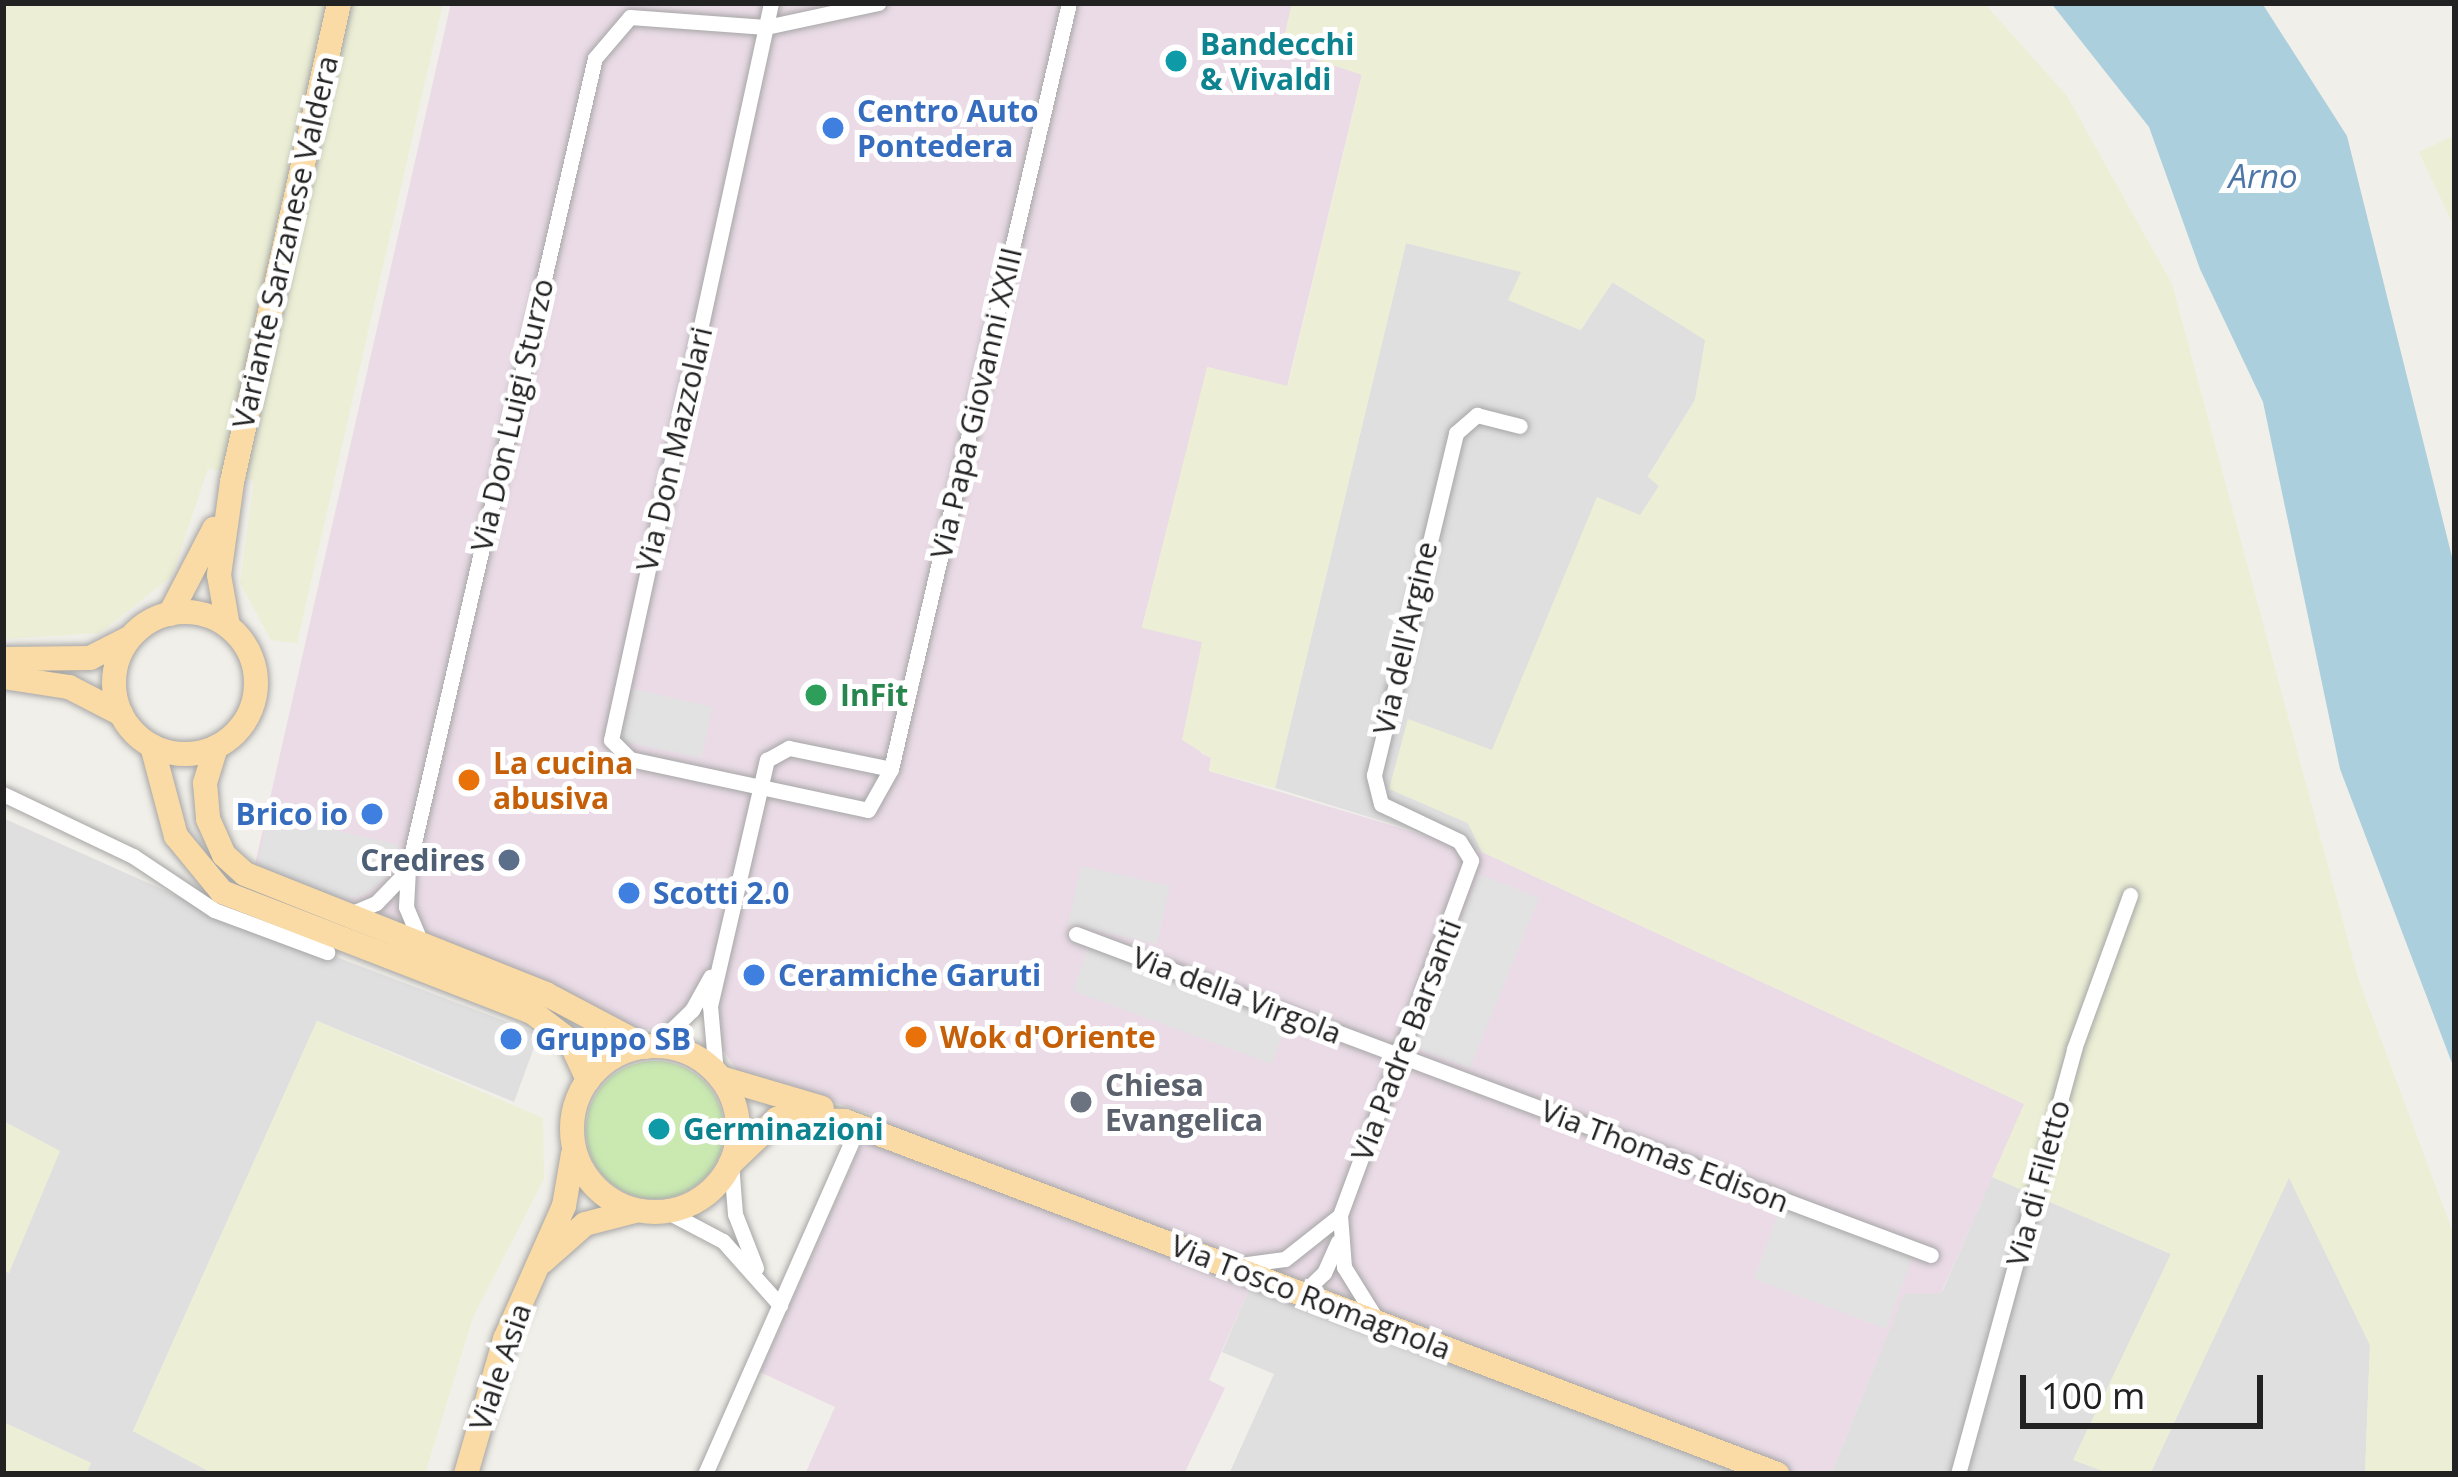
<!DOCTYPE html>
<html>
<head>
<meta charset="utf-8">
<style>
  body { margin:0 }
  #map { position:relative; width:2458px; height:1477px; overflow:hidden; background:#f1efe9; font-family:"Open Sans",sans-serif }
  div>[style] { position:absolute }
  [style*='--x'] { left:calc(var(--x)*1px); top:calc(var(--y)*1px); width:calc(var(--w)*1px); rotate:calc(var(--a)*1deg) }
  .residential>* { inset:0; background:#e0dfdf }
  .industrial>* { inset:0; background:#eadbe6 }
  .farmland>* { inset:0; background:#ecefd5 }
  .grass>* { inset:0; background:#c9e9b1 }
  .round { border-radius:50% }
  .parking>* { inset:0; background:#e2e2e2 }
  .water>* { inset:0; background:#abcfdd }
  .roads { filter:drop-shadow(0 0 3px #a6a6a6) drop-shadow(0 0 3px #a6a6a6) }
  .street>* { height:15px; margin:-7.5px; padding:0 7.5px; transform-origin:7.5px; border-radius:7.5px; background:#fff }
  .primary>* { height:24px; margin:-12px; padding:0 12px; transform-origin:12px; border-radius:12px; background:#fadba6 }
  .primary>.ring { margin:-12px; padding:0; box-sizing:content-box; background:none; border:24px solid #fadba6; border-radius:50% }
  .dots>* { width:33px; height:33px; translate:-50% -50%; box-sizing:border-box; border:6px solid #fff; border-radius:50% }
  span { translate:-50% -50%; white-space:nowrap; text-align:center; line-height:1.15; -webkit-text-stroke:10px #fff; paint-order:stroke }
  .culture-label { font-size:30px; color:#0d838f; font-weight:700 }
  .left { translate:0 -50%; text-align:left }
  .shop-label { font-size:30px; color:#366cbe; font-weight:700 }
  .right { translate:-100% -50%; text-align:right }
  .street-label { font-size:30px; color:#222 }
  .leisure-label { font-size:30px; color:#27864d; font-weight:700 }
  .food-label { font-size:30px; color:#c56008; font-weight:700 }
  .service-label { font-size:30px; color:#4e5e75; font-weight:700 }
  .worship-label { font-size:30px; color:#5b616d; font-weight:700 }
  .water-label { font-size:33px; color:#4c75a8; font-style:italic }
  .frame { position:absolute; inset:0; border:6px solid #222; pointer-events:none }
  .scale { position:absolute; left:2020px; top:1375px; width:243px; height:54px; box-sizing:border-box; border:6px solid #222; border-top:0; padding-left:15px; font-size:36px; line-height:42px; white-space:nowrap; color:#222; -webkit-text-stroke:9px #fff; paint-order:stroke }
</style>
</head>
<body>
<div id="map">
  <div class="residential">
    <div style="clip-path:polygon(1406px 243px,1522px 272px,1581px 330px,1612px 282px,1706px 340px,1695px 400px,1648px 476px,1659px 486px,1640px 516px,1597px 498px,1492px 751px,1408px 720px,1390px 789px,1468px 823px,1482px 852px,1275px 788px)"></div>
    <div style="clip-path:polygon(3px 818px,186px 900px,539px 1034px,514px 1102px,317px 1021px,133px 1431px,214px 1474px,86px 1474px,91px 1463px,3px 1422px,3px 1271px,59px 1151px,3px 1121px)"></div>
    <div style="clip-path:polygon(2289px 1176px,2370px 1345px,2365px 1474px,2150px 1474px)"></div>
    <div style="clip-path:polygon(1992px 1177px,2171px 1254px,2074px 1460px,2111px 1474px,1831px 1474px,1904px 1293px,1942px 1292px)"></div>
    <div style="clip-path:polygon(1249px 1289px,1745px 1471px,1229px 1474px,1274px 1374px,1222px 1352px)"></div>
  </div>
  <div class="industrial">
    <div style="clip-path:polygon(451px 3px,1292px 3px,1282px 48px,1362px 74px,1287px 387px,1208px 367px,1142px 627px,1202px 641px,1201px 753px,1211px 758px,1209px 771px,1482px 852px,2025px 1104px,1941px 1293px,1904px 1294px,1831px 1474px,1752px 1474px,1249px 1289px,1209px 1380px,1225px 1388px,1184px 1474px,805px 1474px,835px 1407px,760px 1372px,874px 1115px,738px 1072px,721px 1047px,706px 993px,662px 1029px,632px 1030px,253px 873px)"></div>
  </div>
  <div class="farmland">
    <div style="clip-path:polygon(3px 3px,443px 3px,297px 643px,271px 640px,240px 583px,254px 481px,208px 468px,172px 576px,100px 633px,3px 639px)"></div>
    <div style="clip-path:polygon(1292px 3px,1984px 3px,2067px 96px,2172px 284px,2358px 978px,2455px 1238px,2455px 1474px,2365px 1474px,2370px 1345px,2289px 1178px,2150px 1474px,2111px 1474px,2073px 1460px,2171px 1254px,1992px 1177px,2024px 1104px,1482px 852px,1468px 823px,1389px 789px,1408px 719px,1492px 750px,1597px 497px,1640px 515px,1659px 486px,1648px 477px,1695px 400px,1705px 340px,1613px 282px,1580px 330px,1508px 300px,1521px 272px,1406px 243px,1275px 788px,1209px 771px,1211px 758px,1182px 740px,1202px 642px,1142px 628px,1207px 367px,1288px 386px,1362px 75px,1282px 48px)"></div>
    <div style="clip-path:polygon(2455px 135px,2455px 229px,2419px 152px)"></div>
    <div style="clip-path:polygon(317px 1021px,543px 1118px,544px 1179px,473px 1317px,425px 1474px,214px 1474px,133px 1431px)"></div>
    <div style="clip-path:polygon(3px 1121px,60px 1151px,9px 1273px,3px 1271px)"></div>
    <div style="clip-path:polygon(3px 1422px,91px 1463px,86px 1474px,3px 1474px)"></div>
  </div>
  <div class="grass">
    <div class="round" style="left:586px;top:1061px;width:138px;height:138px"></div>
  </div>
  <div class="parking">
    <div style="clip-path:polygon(633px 689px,713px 707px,701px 758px,621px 741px)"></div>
    <div style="clip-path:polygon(269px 815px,399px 845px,391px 874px,363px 896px,340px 899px,257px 868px)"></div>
    <div style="clip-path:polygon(1081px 866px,1170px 886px,1157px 944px,1068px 924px)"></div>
    <div style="clip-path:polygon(1479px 874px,1539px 898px,1470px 1068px,1412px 1046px)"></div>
    <div style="clip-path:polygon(1088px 948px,1287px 1023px,1272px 1064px,1073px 991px)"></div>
    <div style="clip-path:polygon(1780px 1207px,1913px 1256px,1886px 1329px,1754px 1279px)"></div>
  </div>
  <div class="water">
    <div style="clip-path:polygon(2051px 3px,2262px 3px,2347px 136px,2455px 569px,2455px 1071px,2340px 769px,2263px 402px,2200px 269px,2149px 127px)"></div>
  </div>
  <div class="roads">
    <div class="street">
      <div style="--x:771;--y:3;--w:754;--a:102.25"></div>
      <div style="--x:611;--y:740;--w:27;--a:45"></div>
      <div style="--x:630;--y:759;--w:243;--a:12.1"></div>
      <div style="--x:868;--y:810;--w:47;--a:-60.7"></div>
      <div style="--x:891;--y:769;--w:786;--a:-76.92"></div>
      <div style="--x:3;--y:794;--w:144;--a:25.5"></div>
      <div style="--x:133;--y:856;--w:97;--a:33.7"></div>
      <div style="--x:214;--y:910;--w:121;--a:20.4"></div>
      <div style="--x:350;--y:914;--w:28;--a:-23"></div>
      <div style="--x:376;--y:903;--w:43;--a:-45.9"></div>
      <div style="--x:1076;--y:934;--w:913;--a:20.58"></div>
      <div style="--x:422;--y:945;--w:41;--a:-112.8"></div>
      <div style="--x:406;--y:907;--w:38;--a:-87"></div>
      <div style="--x:408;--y:869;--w:832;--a:-77.02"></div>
      <div style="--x:595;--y:58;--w:54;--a:-49.5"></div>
      <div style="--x:630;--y:17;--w:136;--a:4.2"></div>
      <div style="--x:766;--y:27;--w:115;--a:-12.1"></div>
      <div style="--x:655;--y:1046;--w:52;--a:-44.2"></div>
      <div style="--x:692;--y:1010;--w:38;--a:-61"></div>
      <div style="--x:716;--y:1073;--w:67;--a:-95.1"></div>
      <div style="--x:710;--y:1006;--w:253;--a:-77"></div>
      <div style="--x:767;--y:760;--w:25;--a:-29"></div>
      <div style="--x:789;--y:748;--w:104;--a:11.6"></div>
      <div style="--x:731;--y:1163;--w:51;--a:85.5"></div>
      <div style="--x:735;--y:1214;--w:58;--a:68.7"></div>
      <div style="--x:666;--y:1211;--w:64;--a:27.8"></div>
      <div style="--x:723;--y:1241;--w:86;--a:48.3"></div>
      <div style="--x:1240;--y:1265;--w:45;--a:-7.6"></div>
      <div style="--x:1285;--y:1259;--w:68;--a:-38.4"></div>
      <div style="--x:1303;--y:1293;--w:29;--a:-44"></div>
      <div style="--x:1324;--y:1273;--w:34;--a:-66"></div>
      <div style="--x:1375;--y:1317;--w:59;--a:-121.8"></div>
      <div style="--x:1344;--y:1267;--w:52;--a:-94.4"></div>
      <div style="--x:1340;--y:1215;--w:378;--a:-69.7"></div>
      <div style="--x:1471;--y:860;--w:22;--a:-122"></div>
      <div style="--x:1459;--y:841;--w:86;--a:-154.6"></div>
      <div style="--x:1381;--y:804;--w:30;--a:-104"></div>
      <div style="--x:1374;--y:775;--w:352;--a:-76.5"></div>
      <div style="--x:1456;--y:433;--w:28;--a:-41"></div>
      <div style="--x:1477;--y:415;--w:44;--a:14.3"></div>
      <div style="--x:705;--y:1474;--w:362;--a:-66.2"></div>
      <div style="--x:1958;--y:1474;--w:441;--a:-74.7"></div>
      <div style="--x:2074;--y:1049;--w:164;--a:-70"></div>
    </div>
    <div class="primary">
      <div class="ring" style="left:114px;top:612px;width:118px;height:118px"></div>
      <div style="--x:170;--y:614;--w:96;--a:-62.6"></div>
      <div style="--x:228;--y:626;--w:52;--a:-100"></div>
      <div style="--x:219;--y:575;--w:94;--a:-82"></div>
      <div style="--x:232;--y:482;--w:491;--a:-77.4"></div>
      <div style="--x:3;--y:659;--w:87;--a:-0.7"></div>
      <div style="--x:90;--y:658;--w:42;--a:-27.2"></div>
      <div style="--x:3;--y:677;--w:67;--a:8.6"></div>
      <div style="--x:69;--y:687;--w:59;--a:27.4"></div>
      <div style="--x:152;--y:746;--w:93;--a:75.1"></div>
      <div style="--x:176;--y:836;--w:72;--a:50.6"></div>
      <div style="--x:222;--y:892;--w:332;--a:21.2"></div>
      <div style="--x:532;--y:1012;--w:48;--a:37.3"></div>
      <div style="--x:570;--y:1041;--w:43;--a:65.2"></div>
      <div style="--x:216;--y:747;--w:38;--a:107"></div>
      <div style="--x:205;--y:783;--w:36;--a:85"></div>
      <div style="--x:208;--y:819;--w:39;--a:66"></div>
      <div style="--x:224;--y:855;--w:28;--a:42"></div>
      <div style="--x:245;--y:874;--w:324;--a:21.7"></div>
      <div style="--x:546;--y:994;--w:113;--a:27.9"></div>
      <div class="ring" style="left:572px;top:1046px;width:142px;height:142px"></div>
      <div style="--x:721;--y:1078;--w:105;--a:16.5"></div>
      <div style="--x:731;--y:1163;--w:64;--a:-43.7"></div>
      <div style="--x:777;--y:1119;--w:68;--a:1.7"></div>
      <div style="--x:845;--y:1121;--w:997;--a:20.74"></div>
      <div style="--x:542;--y:1262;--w:57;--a:-41.5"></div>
      <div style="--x:585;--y:1224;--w:52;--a:-14.6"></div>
      <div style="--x:466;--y:1474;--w:141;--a:-73.9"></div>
      <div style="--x:505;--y:1339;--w:145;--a:-66.1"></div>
      <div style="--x:564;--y:1206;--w:53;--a:-80.2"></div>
    </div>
  </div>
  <div class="dots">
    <div style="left:1176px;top:61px;background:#0f9aa8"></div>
    <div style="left:833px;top:128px;background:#3f7fe0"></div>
    <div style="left:816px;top:695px;background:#2e9e5b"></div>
    <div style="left:469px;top:780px;background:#e8710a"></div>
    <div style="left:372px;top:814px;background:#3f7fe0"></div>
    <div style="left:509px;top:860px;background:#5c6f8a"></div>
    <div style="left:629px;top:893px;background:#3f7fe0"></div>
    <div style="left:754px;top:975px;background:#3f7fe0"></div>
    <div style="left:916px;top:1037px;background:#e8710a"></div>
    <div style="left:511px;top:1039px;background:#3f7fe0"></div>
    <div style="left:1081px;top:1102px;background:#6b7280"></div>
    <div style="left:659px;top:1129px;background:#0f9aa8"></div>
  </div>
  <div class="culture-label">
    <span class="left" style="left:1200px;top:61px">Bandecchi<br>&amp; Vivaldi</span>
    <span class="left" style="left:683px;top:1129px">Germinazioni</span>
  </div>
  <div class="shop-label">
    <span class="left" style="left:857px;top:128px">Centro Auto<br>Pontedera</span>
    <span class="right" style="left:348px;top:814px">Brico io</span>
    <span class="left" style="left:653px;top:893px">Scotti 2.0</span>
    <span class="left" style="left:778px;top:975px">Ceramiche Garuti</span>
    <span class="left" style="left:535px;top:1039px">Gruppo SB</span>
  </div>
  <div class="street-label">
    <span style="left:285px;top:242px;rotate:-77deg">Variante Sarzanese Valdera</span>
    <span style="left:976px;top:403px;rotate:-77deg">Via Papa Giovanni XXIII</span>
    <span style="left:512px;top:415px;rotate:-77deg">Via Don Luigi Sturzo</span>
    <span style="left:674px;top:449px;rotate:-77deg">Via Don Mazzolari</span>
    <span style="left:1405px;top:638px;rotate:-77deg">Via dell'Argine</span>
    <span style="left:1237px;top:995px;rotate:21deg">Via della Virgola</span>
    <span style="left:1406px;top:1040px;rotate:-69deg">Via Padre Barsanti</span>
    <span style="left:1665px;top:1156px;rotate:21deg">Via Thomas Edison</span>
    <span style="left:2038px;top:1183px;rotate:-75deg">Via di Filetto</span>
    <span style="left:1311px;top:1297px;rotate:21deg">Via Tosco Romagnola</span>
    <span style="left:500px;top:1367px;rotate:-71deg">Viale Asia</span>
  </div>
  <div class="leisure-label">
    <span class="left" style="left:840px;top:695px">InFit</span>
  </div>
  <div class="food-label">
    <span class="left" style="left:493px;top:780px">La cucina<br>abusiva</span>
    <span class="left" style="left:940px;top:1037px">Wok d'Oriente</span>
  </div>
  <div class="service-label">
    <span class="right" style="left:485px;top:860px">Credires</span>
  </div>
  <div class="worship-label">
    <span class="left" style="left:1105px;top:1102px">Chiesa<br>Evangelica</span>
  </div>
  <div class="water-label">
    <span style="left:2263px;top:176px">Arno</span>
  </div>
  <div class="frame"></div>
  <div class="scale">100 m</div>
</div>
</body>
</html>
